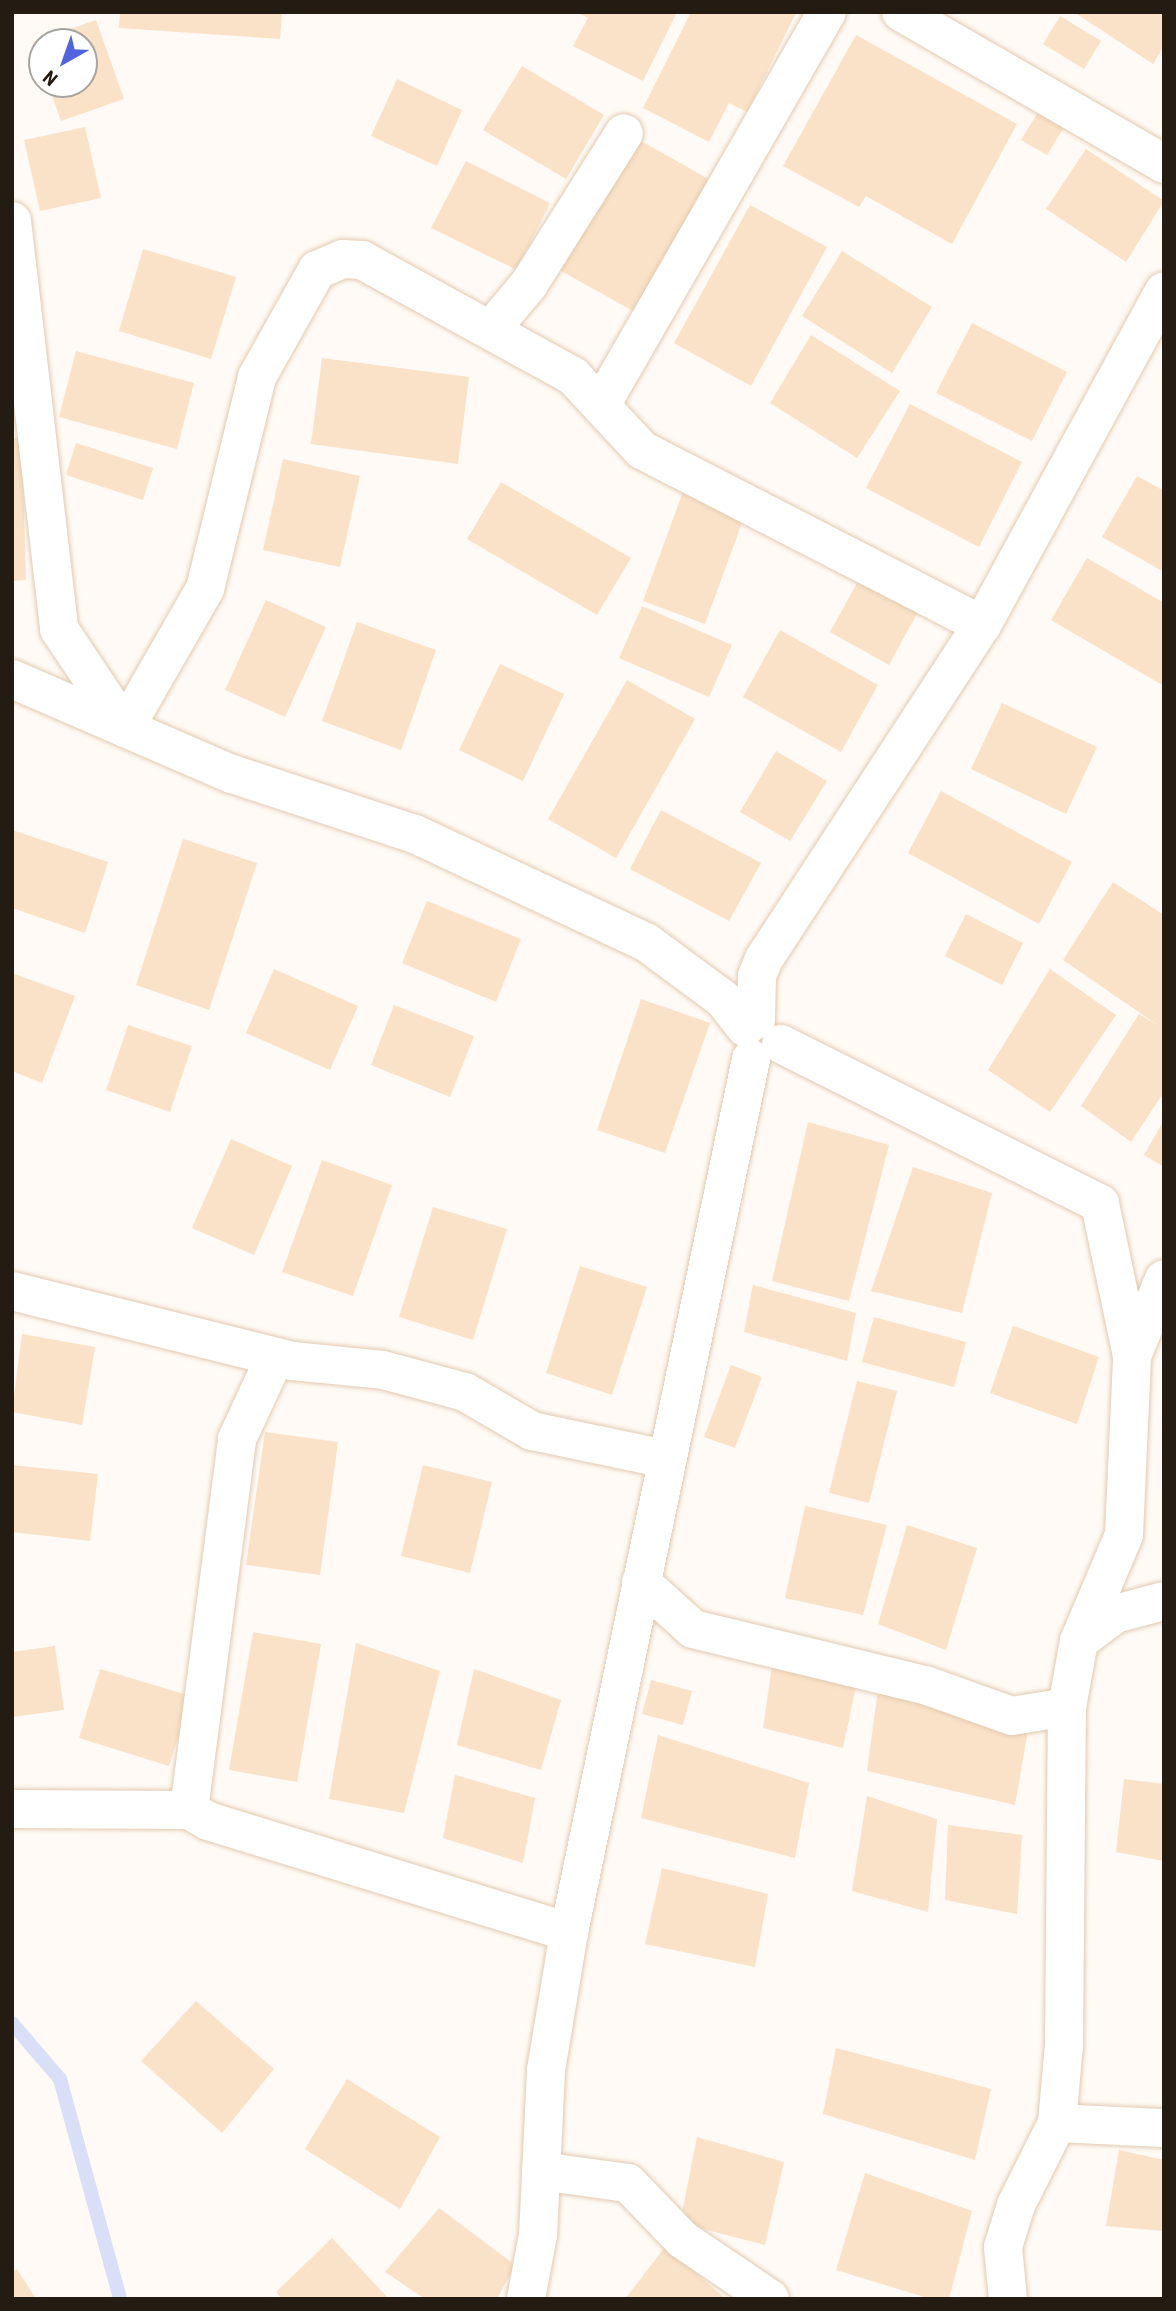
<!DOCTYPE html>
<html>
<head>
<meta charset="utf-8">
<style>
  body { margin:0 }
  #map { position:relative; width:1176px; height:2311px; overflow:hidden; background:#fffaf5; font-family:"Roboto Condensed",sans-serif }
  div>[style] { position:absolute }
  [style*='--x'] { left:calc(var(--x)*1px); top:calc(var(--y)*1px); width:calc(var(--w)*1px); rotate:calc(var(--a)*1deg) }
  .stream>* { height:14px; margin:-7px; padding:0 7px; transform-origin:7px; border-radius:7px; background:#d8dff7 }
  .building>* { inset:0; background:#fae2c8 }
  .roads { filter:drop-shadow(0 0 2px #e1cab0) drop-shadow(0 0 2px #e1cab0) }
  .minor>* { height:38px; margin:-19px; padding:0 19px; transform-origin:19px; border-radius:19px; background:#fff }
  span { translate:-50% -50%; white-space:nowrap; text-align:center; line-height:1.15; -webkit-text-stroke:6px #fff; paint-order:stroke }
  .frame { position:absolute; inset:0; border:14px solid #241c12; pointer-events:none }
  .north { position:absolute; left:28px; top:28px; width:70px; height:70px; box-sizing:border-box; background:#fff; border:2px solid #a7a4a0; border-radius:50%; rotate:220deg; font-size:19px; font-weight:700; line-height:28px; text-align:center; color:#241c12 }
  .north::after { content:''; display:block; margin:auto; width:24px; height:32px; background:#5364da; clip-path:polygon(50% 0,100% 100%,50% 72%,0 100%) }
</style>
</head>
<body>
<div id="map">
  <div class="stream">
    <div style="--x:12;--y:2023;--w:74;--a:49.4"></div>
    <div style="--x:60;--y:2079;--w:228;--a:74.7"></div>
  </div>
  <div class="building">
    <div style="clip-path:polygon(120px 12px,282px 12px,280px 39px,119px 28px)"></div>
    <div style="clip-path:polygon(577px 12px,677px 12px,643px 81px,573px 46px,588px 18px)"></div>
    <div style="clip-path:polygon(691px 12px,796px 13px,747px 112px,729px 103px,709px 142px,643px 108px)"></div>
    <div style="clip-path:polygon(1074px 12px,1164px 12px,1164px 46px,1153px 64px)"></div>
    <div style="clip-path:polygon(1060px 16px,1101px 41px,1084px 69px,1043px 44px)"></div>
    <div style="clip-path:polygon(96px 20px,124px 99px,61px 121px,48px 84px,84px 84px,84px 42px,42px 42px,42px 66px,33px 42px)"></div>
    <div style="clip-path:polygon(856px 35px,1017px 124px,952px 244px,866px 196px,859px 207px,783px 166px)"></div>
    <div style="clip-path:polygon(522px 66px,604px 115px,566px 179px,483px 130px)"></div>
    <div style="clip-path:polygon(397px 79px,462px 110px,437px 166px,371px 136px)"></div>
    <div style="clip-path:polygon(1040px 109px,1066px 124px,1047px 155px,1021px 140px)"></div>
    <div style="clip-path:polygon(85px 127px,101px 198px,40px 211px,24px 140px)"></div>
    <div style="clip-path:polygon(629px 134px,717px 184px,642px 316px,554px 267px)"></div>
    <div style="clip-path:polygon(1086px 149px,1164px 201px,1126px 262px,1046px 209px)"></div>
    <div style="clip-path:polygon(466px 161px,550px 203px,517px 270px,431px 228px)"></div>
    <div style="clip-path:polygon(750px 205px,827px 247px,751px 386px,674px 343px)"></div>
    <div style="clip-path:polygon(143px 249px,236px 277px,211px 359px,119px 331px)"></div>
    <div style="clip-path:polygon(842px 251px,932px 307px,892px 373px,802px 316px)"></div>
    <div style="clip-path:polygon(972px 323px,1067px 372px,1032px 441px,936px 393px)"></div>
    <div style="clip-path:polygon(811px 335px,900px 391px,857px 458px,770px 403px)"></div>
    <div style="clip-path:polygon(76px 351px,194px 383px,177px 449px,59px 417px)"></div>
    <div style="clip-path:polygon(322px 358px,469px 377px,458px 464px,311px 444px)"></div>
    <div style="clip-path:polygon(910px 404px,1022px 462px,979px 547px,866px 488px)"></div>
    <div style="clip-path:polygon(12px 438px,22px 438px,26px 580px,12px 581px)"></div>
    <div style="clip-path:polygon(76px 443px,153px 468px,143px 500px,66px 475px)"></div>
    <div style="clip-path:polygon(283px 459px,360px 476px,340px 567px,263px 550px)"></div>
    <div style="clip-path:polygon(1137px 476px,1164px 491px,1164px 572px,1102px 537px)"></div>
    <div style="clip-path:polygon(501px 482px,631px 558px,597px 615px,467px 539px)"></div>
    <div style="clip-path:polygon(685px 486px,747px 509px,705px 624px,643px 601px)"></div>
    <div style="clip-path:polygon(1087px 558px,1164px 603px,1164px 686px,1051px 620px)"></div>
    <div style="clip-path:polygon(862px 574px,921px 606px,889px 665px,830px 632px)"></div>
    <div style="clip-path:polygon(266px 600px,326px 627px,285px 717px,225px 690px)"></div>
    <div style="clip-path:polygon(642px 606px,732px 645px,709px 697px,619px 658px)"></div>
    <div style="clip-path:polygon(357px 622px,436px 650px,401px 750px,322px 721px)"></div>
    <div style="clip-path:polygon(780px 630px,878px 685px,841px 752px,743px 697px)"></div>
    <div style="clip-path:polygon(500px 664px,564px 694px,523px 781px,459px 750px)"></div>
    <div style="clip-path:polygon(627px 680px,695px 719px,616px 858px,548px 819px)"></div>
    <div style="clip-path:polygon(1002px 703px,1097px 747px,1066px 814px,971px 769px)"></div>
    <div style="clip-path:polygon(776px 751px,827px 781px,790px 841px,740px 812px)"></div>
    <div style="clip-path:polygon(941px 791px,1072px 862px,1039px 924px,908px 853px)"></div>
    <div style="clip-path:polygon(661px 810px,761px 863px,729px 921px,630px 869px)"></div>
    <div style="clip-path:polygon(12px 830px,108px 862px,85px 933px,12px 908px)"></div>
    <div style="clip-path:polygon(183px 839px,257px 863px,209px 1010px,136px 985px)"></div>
    <div style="clip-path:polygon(1113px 882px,1164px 915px,1164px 1092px,1131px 1142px,1081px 1106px,1139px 1014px,1159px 1026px,1063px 960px)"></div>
    <div style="clip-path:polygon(427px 901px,521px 939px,496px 1002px,402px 963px)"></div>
    <div style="clip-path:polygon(966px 914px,1023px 943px,1002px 985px,945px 956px)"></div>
    <div style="clip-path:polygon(274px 969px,358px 1006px,330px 1070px,246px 1033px)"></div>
    <div style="clip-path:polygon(1050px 969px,1116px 1015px,1050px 1112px,988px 1070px)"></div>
    <div style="clip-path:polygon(12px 973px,75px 996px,42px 1083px,12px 1071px)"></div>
    <div style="clip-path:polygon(641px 999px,710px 1023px,665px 1153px,597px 1130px)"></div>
    <div style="clip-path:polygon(394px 1005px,474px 1036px,450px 1097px,371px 1065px)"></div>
    <div style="clip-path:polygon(128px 1025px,192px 1046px,170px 1112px,106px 1090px)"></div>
    <div style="clip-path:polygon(1164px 1120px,1164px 1167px,1144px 1155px)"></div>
    <div style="clip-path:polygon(808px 1122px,889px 1145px,849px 1301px,772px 1281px)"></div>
    <div style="clip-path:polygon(231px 1139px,292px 1166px,254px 1255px,192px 1228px)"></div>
    <div style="clip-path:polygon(322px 1160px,392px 1185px,353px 1296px,282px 1272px)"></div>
    <div style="clip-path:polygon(913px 1167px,992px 1193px,962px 1313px,871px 1291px)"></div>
    <div style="clip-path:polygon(433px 1207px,507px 1229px,473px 1340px,399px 1317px)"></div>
    <div style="clip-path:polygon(580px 1266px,647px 1287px,612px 1395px,546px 1373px)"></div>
    <div style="clip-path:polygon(753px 1285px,856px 1313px,847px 1361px,744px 1332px)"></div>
    <div style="clip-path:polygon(874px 1317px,966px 1342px,954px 1387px,862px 1362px)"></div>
    <div style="clip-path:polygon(1013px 1326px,1099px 1357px,1077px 1424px,990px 1393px)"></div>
    <div style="clip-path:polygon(22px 1334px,95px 1347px,82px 1425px,12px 1412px)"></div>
    <div style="clip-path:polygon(731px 1365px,762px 1377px,735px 1448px,704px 1437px)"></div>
    <div style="clip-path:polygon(857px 1381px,897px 1391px,869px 1503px,829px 1493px)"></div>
    <div style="clip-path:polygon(265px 1432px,338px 1442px,320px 1575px,246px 1565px)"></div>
    <div style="clip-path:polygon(12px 1465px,98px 1474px,90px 1541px,12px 1532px)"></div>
    <div style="clip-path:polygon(423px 1465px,492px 1482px,470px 1573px,401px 1556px)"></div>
    <div style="clip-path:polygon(805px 1506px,887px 1525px,863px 1615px,785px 1598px)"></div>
    <div style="clip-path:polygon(907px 1525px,977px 1548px,946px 1650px,878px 1624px)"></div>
    <div style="clip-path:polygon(253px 1632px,321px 1644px,297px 1782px,229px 1770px)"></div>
    <div style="clip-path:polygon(356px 1643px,440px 1671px,404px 1813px,329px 1799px)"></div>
    <div style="clip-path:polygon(55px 1646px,64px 1710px,12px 1717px,12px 1652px)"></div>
    <div style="clip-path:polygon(773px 1658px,857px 1682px,843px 1748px,763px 1728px)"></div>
    <div style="clip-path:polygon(100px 1669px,191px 1696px,169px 1766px,79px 1738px)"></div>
    <div style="clip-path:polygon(474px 1669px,561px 1700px,541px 1770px,457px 1745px)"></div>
    <div style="clip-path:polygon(651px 1680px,692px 1691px,683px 1725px,642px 1714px)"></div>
    <div style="clip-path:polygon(878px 1689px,1028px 1730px,1015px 1805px,867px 1771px)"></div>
    <div style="clip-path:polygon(658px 1735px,809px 1783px,795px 1858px,641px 1818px)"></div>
    <div style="clip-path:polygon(455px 1775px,535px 1798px,523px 1863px,443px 1838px)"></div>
    <div style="clip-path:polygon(1124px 1779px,1164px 1784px,1164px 1861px,1116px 1852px)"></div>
    <div style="clip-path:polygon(867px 1796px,937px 1819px,928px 1912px,852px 1891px)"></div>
    <div style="clip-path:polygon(948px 1825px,1022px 1835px,1017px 1914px,945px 1900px)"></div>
    <div style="clip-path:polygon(662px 1868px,768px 1894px,755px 1967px,645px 1944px)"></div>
    <div style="clip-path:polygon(196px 2001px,274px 2069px,222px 2133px,141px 2061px)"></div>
    <div style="clip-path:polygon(836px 2048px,991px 2089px,975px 2160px,823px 2114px)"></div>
    <div style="clip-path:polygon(347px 2079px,440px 2137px,400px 2209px,305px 2149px)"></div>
    <div style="clip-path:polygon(697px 2137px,784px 2162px,765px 2245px,680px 2223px)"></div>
    <div style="clip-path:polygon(1119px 2150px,1164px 2160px,1164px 2231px,1106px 2226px)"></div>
    <div style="clip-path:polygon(865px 2173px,972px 2211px,949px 2299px,931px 2299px,836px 2270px)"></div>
    <div style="clip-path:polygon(439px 2208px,515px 2265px,497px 2299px,425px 2299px,385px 2272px)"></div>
    <div style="clip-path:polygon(332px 2238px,389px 2299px,282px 2299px,276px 2292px)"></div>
    <div style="clip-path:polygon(665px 2247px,726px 2299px,625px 2299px)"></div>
    <div style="clip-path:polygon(17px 2269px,36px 2299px,12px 2299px,12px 2272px)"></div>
  </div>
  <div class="roads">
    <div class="minor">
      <div style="--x:901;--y:12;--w:304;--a:30"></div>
      <div style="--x:12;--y:221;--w:411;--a:83.4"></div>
      <div style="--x:59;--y:629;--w:119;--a:56.3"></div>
      <div style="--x:125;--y:728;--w:160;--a:-60.1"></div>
      <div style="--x:205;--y:589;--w:218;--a:-76.2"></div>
      <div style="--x:257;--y:377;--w:123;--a:-60.7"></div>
      <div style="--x:317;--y:270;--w:28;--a:-23"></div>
      <div style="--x:343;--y:259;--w:19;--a:3"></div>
      <div style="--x:362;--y:260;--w:241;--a:28.8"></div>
      <div style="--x:573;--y:376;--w:101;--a:47"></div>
      <div style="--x:642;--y:450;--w:382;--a:27.2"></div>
      <div style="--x:492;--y:328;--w:57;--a:-49.9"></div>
      <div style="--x:529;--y:284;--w:178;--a:-57.8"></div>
      <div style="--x:601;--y:405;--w:453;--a:-60.1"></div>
      <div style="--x:12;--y:679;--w:240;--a:23.4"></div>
      <div style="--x:232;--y:774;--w:193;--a:18.2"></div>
      <div style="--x:415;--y:834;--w:255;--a:25.1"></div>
      <div style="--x:646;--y:942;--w:96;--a:36.5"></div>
      <div style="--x:723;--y:999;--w:36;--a:52"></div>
      <div style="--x:756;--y:1020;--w:44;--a:-88.7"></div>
      <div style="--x:757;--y:976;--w:18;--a:-68"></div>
      <div style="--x:764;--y:959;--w:399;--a:-56.9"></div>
      <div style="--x:982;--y:625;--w:380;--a:-61.4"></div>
      <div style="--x:781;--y:1044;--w:357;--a:26.6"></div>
      <div style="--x:1100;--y:1204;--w:155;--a:78.1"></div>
      <div style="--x:12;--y:1291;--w:289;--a:14"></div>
      <div style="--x:292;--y:1361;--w:91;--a:5.6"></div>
      <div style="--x:383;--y:1370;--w:85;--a:15"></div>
      <div style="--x:465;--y:1392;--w:78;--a:30.2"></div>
      <div style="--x:532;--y:1431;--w:137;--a:11.8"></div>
      <div style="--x:641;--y:1582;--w:70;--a:42.1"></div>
      <div style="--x:693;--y:1629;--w:239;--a:13.6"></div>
      <div style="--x:925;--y:1685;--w:92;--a:19.6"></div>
      <div style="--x:1012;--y:1716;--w:56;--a:-9.3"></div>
      <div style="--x:1079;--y:1641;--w:45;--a:-36.9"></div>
      <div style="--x:1115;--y:1614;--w:51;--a:-14.9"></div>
      <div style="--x:12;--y:1809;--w:177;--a:0.3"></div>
      <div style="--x:189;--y:1810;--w:22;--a:30"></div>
      <div style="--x:208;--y:1821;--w:378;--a:17.1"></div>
      <div style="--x:189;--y:1810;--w:374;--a:-82.6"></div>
      <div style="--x:237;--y:1439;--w:90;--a:-65.1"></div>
      <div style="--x:1057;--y:2123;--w:107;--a:2.7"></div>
      <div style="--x:541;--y:2171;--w:88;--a:7.9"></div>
      <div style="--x:628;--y:2183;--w:79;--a:46"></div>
      <div style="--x:683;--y:2240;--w:105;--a:34.1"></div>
      <div style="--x:526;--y:2299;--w:65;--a:-79.4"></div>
      <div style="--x:538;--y:2235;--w:165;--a:-87.2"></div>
      <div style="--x:546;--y:2070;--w:140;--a:-80.5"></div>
      <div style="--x:569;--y:1932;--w:892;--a:-78.22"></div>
      <div style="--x:1008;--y:2299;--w:52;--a:-95.5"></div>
      <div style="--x:1003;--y:2247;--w:44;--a:-72.8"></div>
      <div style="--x:1016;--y:2205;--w:92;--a:-63.4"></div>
      <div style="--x:1057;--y:2123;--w:78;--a:-84.9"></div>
      <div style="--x:1064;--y:2045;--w:338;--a:-89.5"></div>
      <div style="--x:1067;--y:1707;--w:67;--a:-79.7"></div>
      <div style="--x:1079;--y:1641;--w:115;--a:-67"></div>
      <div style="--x:1124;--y:1535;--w:179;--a:-87.4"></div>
      <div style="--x:1132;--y:1356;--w:83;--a:-67.4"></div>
    </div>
  </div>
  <div class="frame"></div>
  <div class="north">N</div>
</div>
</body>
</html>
